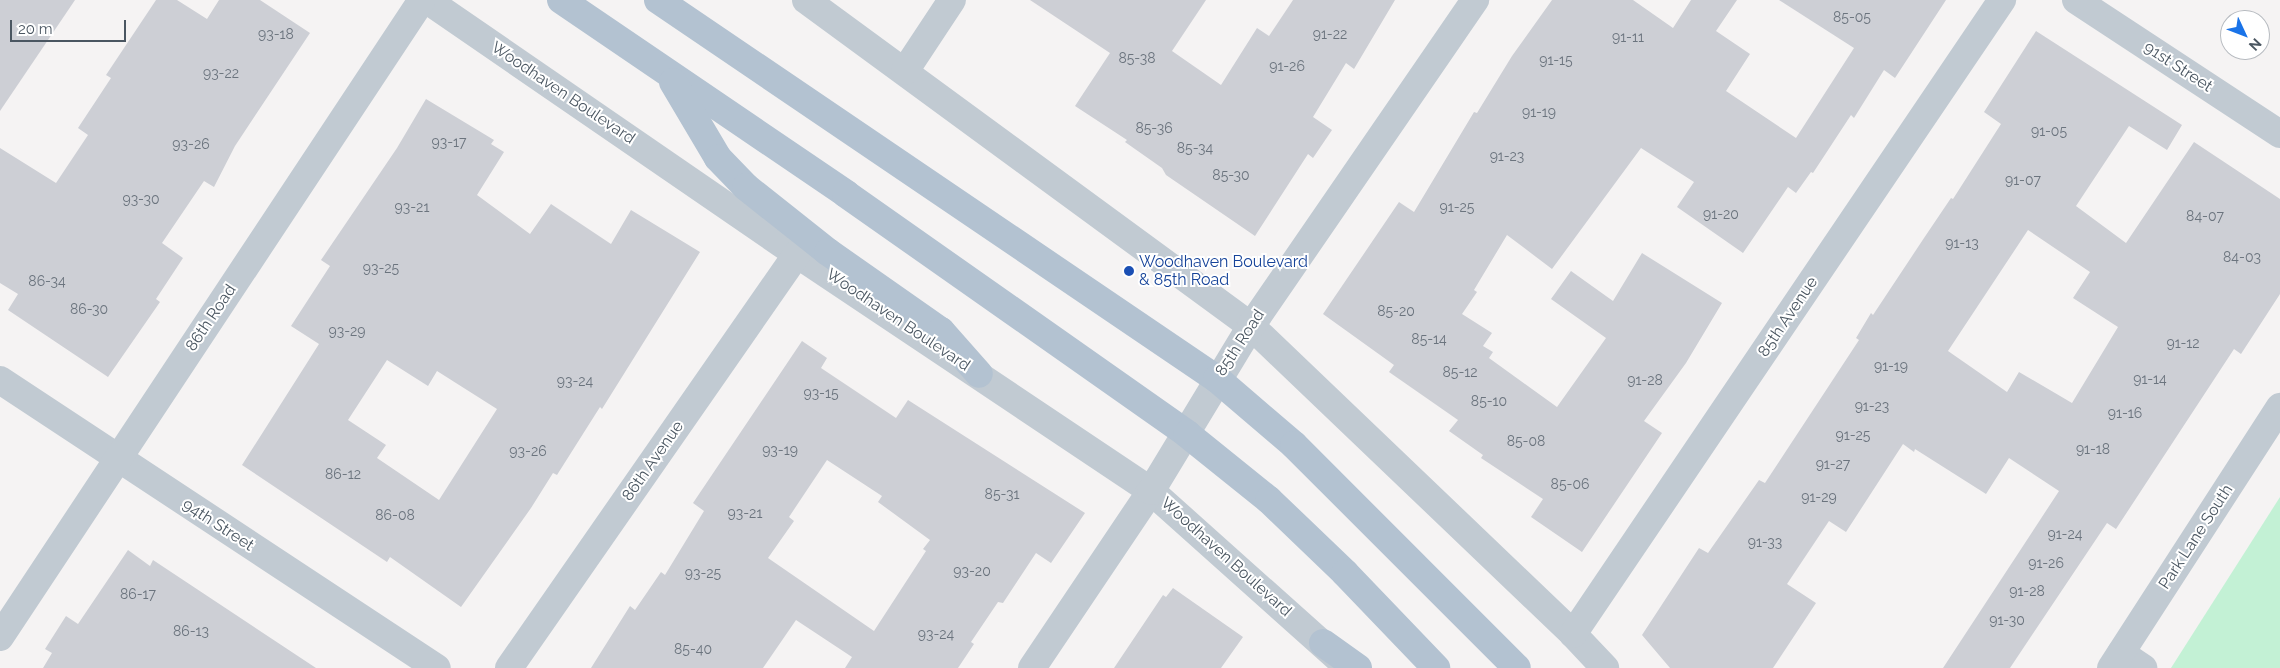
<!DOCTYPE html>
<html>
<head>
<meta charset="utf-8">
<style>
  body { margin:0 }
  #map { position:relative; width:2280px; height:668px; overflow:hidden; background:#f5f3f3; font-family:Raleway,sans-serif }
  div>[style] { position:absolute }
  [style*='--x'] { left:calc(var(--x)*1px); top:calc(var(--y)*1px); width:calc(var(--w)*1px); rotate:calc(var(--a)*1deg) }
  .green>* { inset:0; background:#c3f1d5 }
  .building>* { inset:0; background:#cdcfd5 }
  .minor>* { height:28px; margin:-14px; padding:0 14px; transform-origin:14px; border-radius:14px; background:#c1cad2 }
  .major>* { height:28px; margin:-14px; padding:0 14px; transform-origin:14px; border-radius:14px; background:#b3c2d1 }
  .dots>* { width:14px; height:14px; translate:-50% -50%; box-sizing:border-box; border:2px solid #fff; border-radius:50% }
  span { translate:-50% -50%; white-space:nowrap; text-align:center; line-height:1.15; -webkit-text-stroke:4px #fff; paint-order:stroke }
  .number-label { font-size:14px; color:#6b747e }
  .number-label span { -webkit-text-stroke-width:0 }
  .street-label { font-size:16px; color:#4a5661 }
  .transit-label { font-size:16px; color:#164399 }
  .left { translate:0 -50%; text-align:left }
  .north { position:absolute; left:2220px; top:10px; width:50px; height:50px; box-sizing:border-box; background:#fff; border:1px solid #b7bbc0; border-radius:50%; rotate:133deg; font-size:14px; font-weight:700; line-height:20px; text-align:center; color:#4a5661 }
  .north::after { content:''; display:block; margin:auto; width:18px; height:22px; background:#1a73e8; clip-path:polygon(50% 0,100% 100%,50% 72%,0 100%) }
  .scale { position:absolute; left:10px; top:20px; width:116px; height:22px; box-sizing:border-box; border:2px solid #4a5661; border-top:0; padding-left:6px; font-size:15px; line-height:18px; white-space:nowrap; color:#4a5661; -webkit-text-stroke:4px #fff; paint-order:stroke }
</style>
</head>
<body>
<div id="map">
  <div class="green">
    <div style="clip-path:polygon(2280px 497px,2280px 668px,2171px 668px)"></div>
  </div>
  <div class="building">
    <div style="clip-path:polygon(0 0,75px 0,0 111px)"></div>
    <div style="clip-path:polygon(156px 0,177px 0,207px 19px,219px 0,260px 0,310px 33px,235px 146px,214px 187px,204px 181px,162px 243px,183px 258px,156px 299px,160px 302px,108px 377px,8px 310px,18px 294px,0 283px,0 148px,56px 183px,88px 135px,78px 128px,111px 78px,106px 75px)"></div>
    <div style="clip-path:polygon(1030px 0,1206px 0,1172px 51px,1221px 85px,1257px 28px,1269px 36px,1293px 0,1395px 0,1354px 69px,1346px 63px,1313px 117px,1332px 130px,1313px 158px,1308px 154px,1255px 236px,1166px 175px,1162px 168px,1125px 142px,1127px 140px,1075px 106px,1110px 53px)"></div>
    <div style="clip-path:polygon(1552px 0,1633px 0,1673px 28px,1691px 0,1737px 0,1716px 31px,1750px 54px,1726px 91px,1796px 138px,1854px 48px,1779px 0,1946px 0,1895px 78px,1884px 70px,1854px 118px,1851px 115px,1813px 173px,1811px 172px,1796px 193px,1788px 187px,1743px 253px,1677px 207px,1694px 182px,1641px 148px,1552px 269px,1507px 235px,1474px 290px,1477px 292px,1462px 314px,1492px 333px,1483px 346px,1493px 352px,1489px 358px,1557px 407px,1606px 338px,1551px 299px,1571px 271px,1613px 301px,1642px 253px,1722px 303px,1686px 363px,1644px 421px,1662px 433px,1582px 552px,1531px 517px,1543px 499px,1481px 458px,1483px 455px,1449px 431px,1458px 420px,1389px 372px,1394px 365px,1323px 314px,1399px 202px,1414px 212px,1474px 112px,1477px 113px,1512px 56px)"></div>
    <div style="clip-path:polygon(evenodd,2036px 31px,2182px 125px,2167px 150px,2129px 126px,2076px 206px,2126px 243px,2194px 142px,2280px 199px,2280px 294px,2241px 354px,2234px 349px,2116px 529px,2107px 523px,2010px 668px,1943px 668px,2059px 491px,2009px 458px,1986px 494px,1915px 449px,1914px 452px,1903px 444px,1846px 532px,1829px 521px,1787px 584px,1816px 603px,1773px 668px,1670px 668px,1642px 635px,1699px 548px,1708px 553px,1759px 480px,1765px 483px,1859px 340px,1856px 338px,1871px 313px,1873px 315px,1924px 238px,1951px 198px,1953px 199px,2001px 124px,1984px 112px,2036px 31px,2028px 230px,2090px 272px,2073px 298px,2118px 327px,2072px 403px,2019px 372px,2007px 392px,1948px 351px,2028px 230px)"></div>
    <div style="clip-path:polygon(evenodd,426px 99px,494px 140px,491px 144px,504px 152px,477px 195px,530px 234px,551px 204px,611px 244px,631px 210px,700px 252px,602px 409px,600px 407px,557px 475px,553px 473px,531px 508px,461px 607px,390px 557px,387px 562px,242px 465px,319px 344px,291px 326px,330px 266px,321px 260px,397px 148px,426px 99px,387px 360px,428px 386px,437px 371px,497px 409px,439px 500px,377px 458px,386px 445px,348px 420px,387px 360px)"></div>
    <div style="clip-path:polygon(evenodd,802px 341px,827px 358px,821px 368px,896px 418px,908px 400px,1085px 513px,1051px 563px,1036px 553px,1003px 603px,998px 602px,971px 642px,974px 644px,958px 668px,845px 668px,852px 657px,796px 620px,763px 668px,591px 668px,630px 606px,635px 610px,661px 572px,665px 575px,704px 511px,693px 503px,802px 341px,827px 460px,882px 496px,878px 502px,930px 540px,923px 549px,926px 551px,874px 631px,768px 558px,794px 521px,789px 517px,827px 460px)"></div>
    <div style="clip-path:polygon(128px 550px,150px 566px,153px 560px,316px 668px,43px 668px,52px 653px,45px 649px,66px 616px,78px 624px)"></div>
    <div style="clip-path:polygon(1173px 588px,1243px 637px,1221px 668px,1114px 668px,1163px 595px,1166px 597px)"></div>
  </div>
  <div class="minor">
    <div style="--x:427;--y:0;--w:449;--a:34.5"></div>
    <div style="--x:797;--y:254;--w:426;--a:33.8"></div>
    <div style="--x:1151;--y:491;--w:254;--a:41.8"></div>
    <div style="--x:806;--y:0;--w:552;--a:36.23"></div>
    <div style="--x:1251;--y:326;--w:446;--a:43.7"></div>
    <div style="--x:1573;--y:634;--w:47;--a:46.7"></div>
    <div style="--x:2076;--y:0;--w:244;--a:33.3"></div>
    <div style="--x:905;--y:71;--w:85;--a:-56.5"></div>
    <div style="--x:0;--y:380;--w:523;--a:33.39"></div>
    <div style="--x:1573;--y:634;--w:766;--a:-55.92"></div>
    <div style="--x:0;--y:637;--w:764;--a:-56.48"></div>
    <div style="--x:2121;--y:653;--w:27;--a:34"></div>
    <div style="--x:509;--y:668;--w:504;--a:-55.18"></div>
    <div style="--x:1032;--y:668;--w:213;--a:-56.1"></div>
    <div style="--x:1151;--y:491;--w:193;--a:-58.8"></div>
    <div style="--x:1251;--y:326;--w:396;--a:-55.5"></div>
    <div style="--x:2111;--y:668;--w:311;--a:-57.1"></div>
  </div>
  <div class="major">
    <div style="--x:561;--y:0;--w:345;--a:34.2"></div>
    <div style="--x:846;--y:194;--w:417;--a:35.1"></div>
    <div style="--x:1187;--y:434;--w:105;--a:38.8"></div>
    <div style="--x:1269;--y:500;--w:105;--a:43.8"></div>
    <div style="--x:1345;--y:573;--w:132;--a:46.2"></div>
    <div style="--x:658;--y:0;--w:675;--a:34.14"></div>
    <div style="--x:1217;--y:379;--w:101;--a:40.6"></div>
    <div style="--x:1294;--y:445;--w:315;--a:45"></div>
    <div style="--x:673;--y:82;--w:88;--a:59.4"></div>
    <div style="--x:718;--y:158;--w:40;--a:46"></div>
    <div style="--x:746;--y:187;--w:105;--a:38.4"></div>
    <div style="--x:828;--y:252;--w:138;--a:35"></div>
    <div style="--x:941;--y:331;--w:57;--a:48.5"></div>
    <div style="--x:1323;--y:643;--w:43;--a:35.5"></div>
  </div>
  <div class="dots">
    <div style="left:1129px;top:271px;background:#1a4fb4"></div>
  </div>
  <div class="number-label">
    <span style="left:1852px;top:17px">85-05</span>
    <span style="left:276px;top:34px">93-18</span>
    <span style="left:1330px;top:34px">91-22</span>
    <span style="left:1628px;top:37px">91-11</span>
    <span style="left:1137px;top:58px">85-38</span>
    <span style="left:1556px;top:60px">91-15</span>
    <span style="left:1287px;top:66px">91-26</span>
    <span style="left:221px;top:73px">93-22</span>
    <span style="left:1539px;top:112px">91-19</span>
    <span style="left:1154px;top:128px">85-36</span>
    <span style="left:2049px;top:131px">91-05</span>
    <span style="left:449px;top:142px">93-17</span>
    <span style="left:191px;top:144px">93-26</span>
    <span style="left:1195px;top:148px">85-34</span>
    <span style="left:1507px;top:156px">91-23</span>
    <span style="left:1231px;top:175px">85-30</span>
    <span style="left:2023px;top:180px">91-07</span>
    <span style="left:141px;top:199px">93-30</span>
    <span style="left:412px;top:207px">93-21</span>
    <span style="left:1457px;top:207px">91-25</span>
    <span style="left:1721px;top:214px">91-20</span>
    <span style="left:2205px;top:216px">84-07</span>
    <span style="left:1962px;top:243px">91-13</span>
    <span style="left:2242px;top:257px">84-03</span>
    <span style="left:381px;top:268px">93-25</span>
    <span style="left:47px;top:281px">86-34</span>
    <span style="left:89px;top:309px">86-30</span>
    <span style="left:1396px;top:311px">85-20</span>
    <span style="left:347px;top:331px">93-29</span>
    <span style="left:1429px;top:339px">85-14</span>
    <span style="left:2183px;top:343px">91-12</span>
    <span style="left:1891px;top:366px">91-19</span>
    <span style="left:1460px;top:372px">85-12</span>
    <span style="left:2150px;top:379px">91-14</span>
    <span style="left:1645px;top:380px">91-28</span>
    <span style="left:575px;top:381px">93-24</span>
    <span style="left:821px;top:393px">93-15</span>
    <span style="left:1489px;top:401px">85-10</span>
    <span style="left:1872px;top:406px">91-23</span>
    <span style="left:2125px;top:413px">91-16</span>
    <span style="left:1853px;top:435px">91-25</span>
    <span style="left:1526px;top:441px">85-08</span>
    <span style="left:2093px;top:449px">91-18</span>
    <span style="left:780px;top:450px">93-19</span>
    <span style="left:528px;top:451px">93-26</span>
    <span style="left:1833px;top:464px">91-27</span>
    <span style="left:343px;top:474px">86-12</span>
    <span style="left:1570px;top:484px">85-06</span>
    <span style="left:1002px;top:494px">85-31</span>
    <span style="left:1819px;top:497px">91-29</span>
    <span style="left:745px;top:513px">93-21</span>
    <span style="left:395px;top:515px">86-08</span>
    <span style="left:2065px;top:534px">91-24</span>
    <span style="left:1765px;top:542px">91-33</span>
    <span style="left:2046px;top:563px">91-26</span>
    <span style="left:972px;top:571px">93-20</span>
    <span style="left:703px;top:573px">93-25</span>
    <span style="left:2027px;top:591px">91-28</span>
    <span style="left:138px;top:594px">86-17</span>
    <span style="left:2007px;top:620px">91-30</span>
    <span style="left:191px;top:631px">86-13</span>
    <span style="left:936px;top:634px">93-24</span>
    <span style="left:693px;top:649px">85-40</span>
  </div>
  <div class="street-label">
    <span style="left:2178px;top:67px;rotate:33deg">91st Street</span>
    <span style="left:563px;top:93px;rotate:34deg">Woodhaven Boulevard</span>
    <span style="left:1788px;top:317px;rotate:-56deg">85th Avenue</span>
    <span style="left:211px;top:318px;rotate:-56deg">86th Road</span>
    <span style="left:898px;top:320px;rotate:34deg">Woodhaven Boulevard</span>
    <span style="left:1240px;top:343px;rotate:-57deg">85th Road</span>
    <span style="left:653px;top:461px;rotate:-55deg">86th Avenue</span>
    <span style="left:218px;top:525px;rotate:33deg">94th Street</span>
    <span style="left:2196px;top:537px;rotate:-57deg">Park Lane South</span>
    <span style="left:1226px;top:557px;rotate:42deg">Woodhaven Boulevard</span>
  </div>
  <div class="transit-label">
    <span class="left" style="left:1139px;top:271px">Woodhaven Boulevard<br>&amp; 85th Road</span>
  </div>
  <div class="north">N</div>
  <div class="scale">20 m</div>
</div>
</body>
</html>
